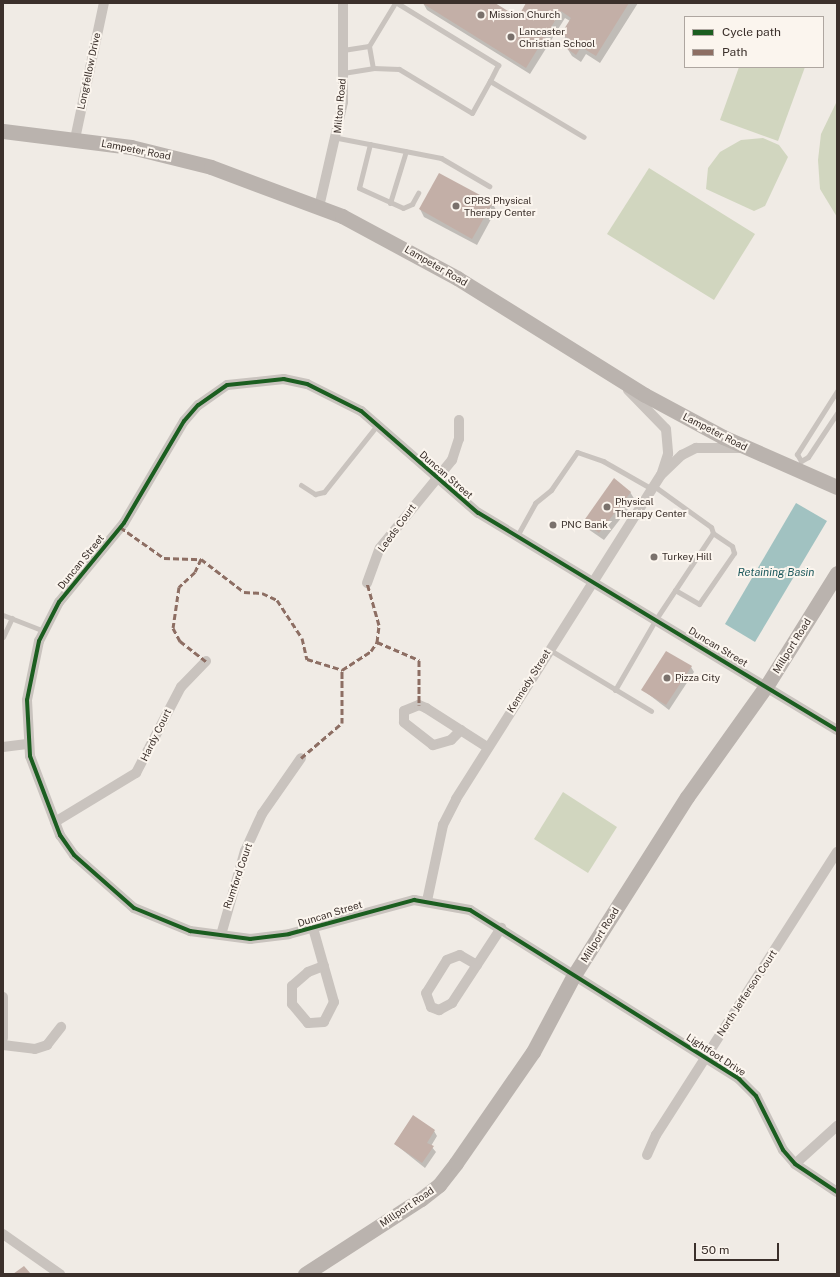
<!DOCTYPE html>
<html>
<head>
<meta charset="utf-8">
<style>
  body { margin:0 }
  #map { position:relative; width:840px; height:1277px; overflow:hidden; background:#f0ebe5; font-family:"Public Sans",sans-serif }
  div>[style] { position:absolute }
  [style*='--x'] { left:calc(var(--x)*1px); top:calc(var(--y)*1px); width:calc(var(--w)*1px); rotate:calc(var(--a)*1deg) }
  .green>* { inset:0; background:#d1d6bf }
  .water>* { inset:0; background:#a1c2c1 }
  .shadow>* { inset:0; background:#0003 }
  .building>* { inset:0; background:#c3afa7 }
  .service>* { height:5px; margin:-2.5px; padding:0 2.5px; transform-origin:2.5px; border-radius:2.5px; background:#c9c3be }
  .minor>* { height:10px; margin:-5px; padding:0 5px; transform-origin:5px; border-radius:5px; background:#c9c3be }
  .secondary>* { height:15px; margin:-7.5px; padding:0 7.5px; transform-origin:7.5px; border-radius:7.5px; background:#bab3ae }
  .quiet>* { height:3px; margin-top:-1.5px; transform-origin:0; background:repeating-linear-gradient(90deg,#8d6e63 0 6px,transparent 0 9px) }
  .cycleway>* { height:4px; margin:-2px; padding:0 2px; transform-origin:2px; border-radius:2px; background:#1b5e20 }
  .dots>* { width:11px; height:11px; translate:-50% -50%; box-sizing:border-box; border:2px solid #fbf5ee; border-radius:50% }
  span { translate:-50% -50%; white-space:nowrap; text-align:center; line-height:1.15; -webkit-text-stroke:4px #fbf5ee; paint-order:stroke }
  .poi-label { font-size:10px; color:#3b302b }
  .left { translate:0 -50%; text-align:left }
  .street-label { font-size:10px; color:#3b302b }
  .water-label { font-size:11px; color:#1f5a5e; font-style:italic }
  .frame { position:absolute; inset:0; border:4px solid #3b302b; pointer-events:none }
  .legend { position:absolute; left:684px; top:16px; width:140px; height:52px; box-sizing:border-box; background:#fbf5ee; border:1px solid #aea6a0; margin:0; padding:5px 7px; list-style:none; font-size:12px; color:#3b302b }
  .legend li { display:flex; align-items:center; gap:8px; height:20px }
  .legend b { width:20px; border:1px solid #aea6a0 }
  .scale { position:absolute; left:694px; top:1243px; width:85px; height:18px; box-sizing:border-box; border:2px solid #3b302b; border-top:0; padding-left:5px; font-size:12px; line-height:14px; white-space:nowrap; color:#3b302b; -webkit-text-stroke:3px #fbf5ee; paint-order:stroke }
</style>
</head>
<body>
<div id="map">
  <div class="green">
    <div style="clip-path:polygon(739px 67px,805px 67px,778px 141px,720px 120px)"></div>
    <div style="clip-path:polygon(837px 101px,837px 217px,820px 189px,818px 160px,821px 134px)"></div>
    <div style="clip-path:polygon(763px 138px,779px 145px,788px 157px,765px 206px,754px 211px,706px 189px,708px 168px,720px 152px,741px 140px)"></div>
    <div style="clip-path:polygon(649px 168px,755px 234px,714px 300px,607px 234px)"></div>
    <div style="clip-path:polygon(563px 792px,617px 827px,588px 873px,534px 839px)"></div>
  </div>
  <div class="water">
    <div style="clip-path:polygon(796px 503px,827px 521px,755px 642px,725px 624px)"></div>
  </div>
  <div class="shadow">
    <div style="clip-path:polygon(423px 3px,494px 3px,518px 18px,527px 3px,638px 3px,600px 63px,586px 54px,581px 62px,572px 56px,567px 48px,570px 44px,562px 34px,570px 21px,565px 18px,530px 74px,427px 10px)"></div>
    <div style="clip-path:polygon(492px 202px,496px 210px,477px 245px,424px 217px,420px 209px)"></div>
    <div style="clip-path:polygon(630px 492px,635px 500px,604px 540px,588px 529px,584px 522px)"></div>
    <div style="clip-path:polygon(691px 667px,694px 672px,669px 710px,643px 690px)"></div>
    <div style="clip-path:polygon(434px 1131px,437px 1136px,431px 1146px,436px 1152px,425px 1168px,395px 1144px)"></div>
  </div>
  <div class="building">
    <div style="clip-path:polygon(422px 3px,495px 3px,518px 17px,526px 3px,629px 3px,596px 56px,581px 47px,576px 55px,566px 48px,571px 40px,561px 34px,571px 18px,561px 11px,526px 68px)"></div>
    <div style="clip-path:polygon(439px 173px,493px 202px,472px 239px,419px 209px)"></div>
    <div style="clip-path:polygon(614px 478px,631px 492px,599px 533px,583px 522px)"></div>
    <div style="clip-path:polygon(666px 651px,692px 666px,666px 705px,641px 690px)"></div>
    <div style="clip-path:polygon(413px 1115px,435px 1130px,427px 1143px,434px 1146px,422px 1163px,394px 1144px)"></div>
    <div style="clip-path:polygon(24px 1266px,31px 1274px,13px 1274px)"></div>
  </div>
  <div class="service">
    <div style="--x:395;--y:3;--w:50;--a:121.2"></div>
    <div style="--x:369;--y:46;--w:22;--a:80"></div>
    <div style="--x:373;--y:68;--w:26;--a:2"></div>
    <div style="--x:399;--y:69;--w:85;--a:31.1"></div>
    <div style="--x:472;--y:113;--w:37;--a:-61"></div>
    <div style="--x:490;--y:81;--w:109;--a:30.8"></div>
    <div style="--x:397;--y:3;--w:119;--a:31.5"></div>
    <div style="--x:498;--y:65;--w:18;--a:117"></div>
    <div style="--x:343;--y:50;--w:26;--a:-9"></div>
    <div style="--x:343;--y:73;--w:30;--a:-9"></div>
    <div style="--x:338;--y:138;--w:105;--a:11"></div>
    <div style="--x:441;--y:158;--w:56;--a:30.3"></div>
    <div style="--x:370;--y:144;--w:45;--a:104"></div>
    <div style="--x:359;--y:188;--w:48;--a:24.4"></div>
    <div style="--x:403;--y:208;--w:10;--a:-24"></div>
    <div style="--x:412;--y:204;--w:13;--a:-61"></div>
    <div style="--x:390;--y:203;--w:54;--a:-72.9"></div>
    <div style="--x:837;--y:391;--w:75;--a:122.4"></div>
    <div style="--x:797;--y:454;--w:8;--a:60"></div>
    <div style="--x:801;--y:461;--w:8;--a:-30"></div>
    <div style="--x:808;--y:457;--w:53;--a:-56.6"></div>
    <div style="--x:301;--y:485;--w:17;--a:33"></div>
    <div style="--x:315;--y:494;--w:9;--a:-13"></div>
    <div style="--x:324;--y:492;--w:87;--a:-51.5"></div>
    <div style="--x:517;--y:536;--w:38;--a:-61"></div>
    <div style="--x:535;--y:503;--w:21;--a:-39"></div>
    <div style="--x:551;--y:490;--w:46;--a:-55.6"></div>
    <div style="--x:577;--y:452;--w:28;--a:19"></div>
    <div style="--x:603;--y:461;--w:56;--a:29.7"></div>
    <div style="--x:675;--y:590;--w:28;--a:30"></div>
    <div style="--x:699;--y:604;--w:62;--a:-55.5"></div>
    <div style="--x:734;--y:553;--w:7;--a:-106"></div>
    <div style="--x:732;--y:546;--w:23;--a:-146"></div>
    <div style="--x:3;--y:615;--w:44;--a:21.3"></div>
    <div style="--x:3;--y:637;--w:21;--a:-65"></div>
    <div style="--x:550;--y:650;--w:118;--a:31.1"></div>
    <div style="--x:615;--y:690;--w:82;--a:-60"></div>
    <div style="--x:656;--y:619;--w:103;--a:-56.5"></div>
    <div style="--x:713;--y:533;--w:6;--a:-108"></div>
    <div style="--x:711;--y:527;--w:70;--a:-144.3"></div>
  </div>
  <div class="minor">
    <div style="--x:75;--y:139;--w:139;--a:-78"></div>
    <div style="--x:319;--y:207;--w:108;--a:-77.1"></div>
    <div style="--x:343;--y:102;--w:99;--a:-90"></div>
    <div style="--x:628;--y:390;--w:54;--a:45.7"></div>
    <div style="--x:666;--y:429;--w:25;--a:85"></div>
    <div style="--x:668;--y:454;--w:20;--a:108"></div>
    <div style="--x:367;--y:583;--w:37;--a:-70"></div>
    <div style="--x:380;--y:548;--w:114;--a:-50.7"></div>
    <div style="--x:452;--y:460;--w:22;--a:-72"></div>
    <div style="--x:459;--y:439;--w:19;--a:-90"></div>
    <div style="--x:461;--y:730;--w:14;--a:135"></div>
    <div style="--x:451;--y:740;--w:19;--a:164"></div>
    <div style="--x:433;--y:745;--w:37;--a:-142"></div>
    <div style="--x:404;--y:722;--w:11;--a:-90"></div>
    <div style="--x:404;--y:711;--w:16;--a:-22"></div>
    <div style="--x:419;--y:705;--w:8;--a:23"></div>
    <div style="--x:426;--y:708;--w:72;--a:32.6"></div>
    <div style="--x:837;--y:730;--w:419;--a:-148.8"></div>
    <div style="--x:478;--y:513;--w:155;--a:-138.9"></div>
    <div style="--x:361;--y:411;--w:60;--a:-153.4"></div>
    <div style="--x:307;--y:384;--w:24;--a:-168"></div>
    <div style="--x:284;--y:379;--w:57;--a:174"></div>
    <div style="--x:227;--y:385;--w:35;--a:145"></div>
    <div style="--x:198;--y:405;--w:21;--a:131"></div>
    <div style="--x:184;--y:421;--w:118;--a:120.5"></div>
    <div style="--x:124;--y:523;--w:102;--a:129.4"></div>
    <div style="--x:59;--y:602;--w:44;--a:117.1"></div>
    <div style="--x:39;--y:641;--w:60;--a:101.5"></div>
    <div style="--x:27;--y:700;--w:56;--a:86.9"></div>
    <div style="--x:30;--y:756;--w:85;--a:69.2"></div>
    <div style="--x:60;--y:835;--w:24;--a:55"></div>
    <div style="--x:74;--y:855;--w:80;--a:41.5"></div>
    <div style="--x:134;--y:908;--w:61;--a:22.3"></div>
    <div style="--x:190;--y:931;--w:61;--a:7.6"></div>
    <div style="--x:250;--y:939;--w:39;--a:-7"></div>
    <div style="--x:289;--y:934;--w:130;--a:-15.2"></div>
    <div style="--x:414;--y:900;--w:57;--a:10.1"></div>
    <div style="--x:470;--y:910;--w:318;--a:32.1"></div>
    <div style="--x:739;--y:1079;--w:24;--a:45"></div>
    <div style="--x:756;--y:1096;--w:60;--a:63.4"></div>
    <div style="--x:783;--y:1150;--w:18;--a:49"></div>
    <div style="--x:795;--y:1164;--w:50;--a:33.7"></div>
    <div style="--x:3;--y:747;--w:26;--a:-7"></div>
    <div style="--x:55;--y:822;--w:95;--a:-31.2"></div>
    <div style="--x:136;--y:773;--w:97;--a:-62.4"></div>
    <div style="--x:181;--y:687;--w:36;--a:-46"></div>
    <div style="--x:427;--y:901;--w:78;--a:-78.1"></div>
    <div style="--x:443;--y:825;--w:29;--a:-63"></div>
    <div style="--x:456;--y:799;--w:383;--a:-57.7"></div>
    <div style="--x:661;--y:475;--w:29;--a:-44"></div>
    <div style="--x:682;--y:455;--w:16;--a:-27"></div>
    <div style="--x:696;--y:448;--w:48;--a:0"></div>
    <div style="--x:313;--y:928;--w:77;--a:74.2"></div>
    <div style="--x:334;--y:1002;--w:22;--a:117"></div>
    <div style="--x:324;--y:1022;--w:16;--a:176"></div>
    <div style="--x:308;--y:1023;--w:25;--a:-130"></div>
    <div style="--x:292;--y:1004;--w:18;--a:-90"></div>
    <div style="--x:292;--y:986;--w:21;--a:-41"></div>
    <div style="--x:308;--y:972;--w:17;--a:-21"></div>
    <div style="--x:221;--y:935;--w:87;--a:-74.1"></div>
    <div style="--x:245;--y:851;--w:41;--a:-65.3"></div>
    <div style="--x:262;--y:814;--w:68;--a:-55.1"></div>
    <div style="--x:477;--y:965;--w:20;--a:-150"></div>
    <div style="--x:460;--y:955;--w:14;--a:159"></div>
    <div style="--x:447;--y:960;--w:39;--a:122"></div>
    <div style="--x:426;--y:993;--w:15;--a:70"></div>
    <div style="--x:431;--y:1007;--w:9;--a:21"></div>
    <div style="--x:439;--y:1010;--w:15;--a:-28"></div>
    <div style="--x:452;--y:1003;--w:90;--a:-56.8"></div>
    <div style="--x:3;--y:997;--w:41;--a:90"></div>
    <div style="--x:3;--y:1045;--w:32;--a:7"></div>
    <div style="--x:35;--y:1049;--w:13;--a:-18"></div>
    <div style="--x:47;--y:1045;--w:23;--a:-52"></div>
    <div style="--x:647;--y:1155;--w:22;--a:-66"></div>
    <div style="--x:656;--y:1135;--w:336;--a:-57.4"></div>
    <div style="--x:795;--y:1164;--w:57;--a:-42.1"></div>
    <div style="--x:3;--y:1234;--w:70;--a:35.1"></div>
  </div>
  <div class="secondary">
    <div style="--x:3;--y:131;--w:129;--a:7.1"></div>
    <div style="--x:131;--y:147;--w:82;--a:14"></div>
    <div style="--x:211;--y:167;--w:140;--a:20.5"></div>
    <div style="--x:342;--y:216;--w:131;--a:28.3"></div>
    <div style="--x:457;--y:278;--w:221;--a:31.9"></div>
    <div style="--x:645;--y:395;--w:89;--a:28.3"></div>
    <div style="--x:723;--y:437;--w:124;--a:23.7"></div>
    <div style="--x:305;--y:1274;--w:138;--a:-32.9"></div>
    <div style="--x:421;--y:1199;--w:23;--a:-38"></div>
    <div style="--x:439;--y:1185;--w:28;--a:-52"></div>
    <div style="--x:456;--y:1163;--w:135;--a:-55.3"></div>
    <div style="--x:533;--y:1052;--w:87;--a:-62"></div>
    <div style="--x:574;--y:975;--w:211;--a:-57.6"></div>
    <div style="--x:687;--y:797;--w:138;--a:-54.5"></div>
    <div style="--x:767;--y:685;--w:132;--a:-58"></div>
  </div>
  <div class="quiet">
    <div style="--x:120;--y:527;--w:54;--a:35.2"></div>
    <div style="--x:164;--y:558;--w:37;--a:2"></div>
    <div style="--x:201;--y:559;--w:54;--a:37.5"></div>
    <div style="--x:244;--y:592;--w:18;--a:3"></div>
    <div style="--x:262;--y:593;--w:17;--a:25"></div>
    <div style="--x:277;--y:600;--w:45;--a:56.7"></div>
    <div style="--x:302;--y:638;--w:22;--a:77"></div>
    <div style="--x:307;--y:659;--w:37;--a:17"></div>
    <div style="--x:342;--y:670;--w:35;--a:-33"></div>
    <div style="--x:371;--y:651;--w:11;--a:-56"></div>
    <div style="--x:377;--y:642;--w:17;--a:-83"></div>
    <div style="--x:379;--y:625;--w:44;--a:-105.9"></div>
    <div style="--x:201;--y:559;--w:14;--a:115"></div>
    <div style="--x:195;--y:572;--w:22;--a:137"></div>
    <div style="--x:179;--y:587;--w:41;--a:98.3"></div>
    <div style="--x:173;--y:628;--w:15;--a:62"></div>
    <div style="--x:180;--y:641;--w:33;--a:38"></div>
    <div style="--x:377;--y:642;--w:46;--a:23.2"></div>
    <div style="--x:419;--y:660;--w:45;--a:90"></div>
    <div style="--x:301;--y:758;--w:54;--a:-40.5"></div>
    <div style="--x:342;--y:723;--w:53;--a:-90"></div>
  </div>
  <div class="cycleway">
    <div style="--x:837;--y:730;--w:419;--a:-148.8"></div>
    <div style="--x:478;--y:513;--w:155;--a:-138.9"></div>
    <div style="--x:361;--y:411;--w:60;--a:-153.4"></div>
    <div style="--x:307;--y:384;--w:24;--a:-168"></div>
    <div style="--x:284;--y:379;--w:57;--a:174"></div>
    <div style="--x:227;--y:385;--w:35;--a:145"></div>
    <div style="--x:198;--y:405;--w:21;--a:131"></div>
    <div style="--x:184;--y:421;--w:118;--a:120.5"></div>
    <div style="--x:124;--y:523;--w:102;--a:129.4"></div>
    <div style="--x:59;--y:602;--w:44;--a:117.1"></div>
    <div style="--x:39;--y:641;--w:60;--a:101.5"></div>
    <div style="--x:27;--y:700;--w:56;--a:86.9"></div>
    <div style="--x:30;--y:756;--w:85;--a:69.2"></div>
    <div style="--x:60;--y:835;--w:24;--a:55"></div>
    <div style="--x:74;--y:855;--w:80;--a:41.5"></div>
    <div style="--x:134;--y:908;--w:61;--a:22.3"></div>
    <div style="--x:190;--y:931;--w:61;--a:7.6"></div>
    <div style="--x:250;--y:939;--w:39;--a:-7"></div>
    <div style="--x:289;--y:934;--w:130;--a:-15.2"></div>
    <div style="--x:414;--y:900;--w:57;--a:10.1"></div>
    <div style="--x:470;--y:910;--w:318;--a:32.1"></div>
    <div style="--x:739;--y:1079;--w:24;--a:45"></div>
    <div style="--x:756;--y:1096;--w:60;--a:63.4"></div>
    <div style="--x:783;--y:1150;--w:18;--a:49"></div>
    <div style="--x:795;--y:1164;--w:50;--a:33.7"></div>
  </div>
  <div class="dots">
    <div style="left:481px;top:15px;background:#7a716c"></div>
    <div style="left:511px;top:37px;background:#7a716c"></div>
    <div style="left:456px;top:206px;background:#7a716c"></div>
    <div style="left:607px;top:507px;background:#7a716c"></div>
    <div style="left:553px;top:525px;background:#7a716c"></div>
    <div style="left:654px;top:557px;background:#7a716c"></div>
    <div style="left:667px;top:678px;background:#7a716c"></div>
  </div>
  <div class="poi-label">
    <span class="left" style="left:489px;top:15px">Mission Church</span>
    <span class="left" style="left:519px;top:37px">Lancaster<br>Christian School</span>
    <span class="left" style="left:464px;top:206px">CPRS Physical<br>Therapy Center</span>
    <span class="left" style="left:615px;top:507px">Physical<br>Therapy Center</span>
    <span class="left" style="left:561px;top:525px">PNC Bank</span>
    <span class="left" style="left:662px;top:557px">Turkey Hill</span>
    <span class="left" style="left:675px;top:678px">Pizza City</span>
  </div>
  <div class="street-label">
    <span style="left:89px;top:71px;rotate:-78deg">Longfellow Drive</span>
    <span style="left:340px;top:106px;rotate:-85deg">Milton Road</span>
    <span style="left:136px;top:150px;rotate:11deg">Lampeter Road</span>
    <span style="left:436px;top:266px;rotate:30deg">Lampeter Road</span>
    <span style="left:715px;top:432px;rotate:27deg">Lampeter Road</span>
    <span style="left:446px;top:475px;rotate:41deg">Duncan Street</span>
    <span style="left:397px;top:528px;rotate:-54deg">Leeds Court</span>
    <span style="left:81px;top:562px;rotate:-51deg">Duncan Street</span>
    <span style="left:792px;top:646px;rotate:-58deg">Millport Road</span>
    <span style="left:718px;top:647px;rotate:31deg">Duncan Street</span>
    <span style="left:529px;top:681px;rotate:-58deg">Kennedy Street</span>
    <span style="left:156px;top:735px;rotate:-64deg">Hardy Court</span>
    <span style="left:238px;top:876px;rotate:-71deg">Rumford Court</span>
    <span style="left:330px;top:914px;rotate:-17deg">Duncan Street</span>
    <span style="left:600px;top:935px;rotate:-58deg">Millport Road</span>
    <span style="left:747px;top:993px;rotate:-57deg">North Jefferson Court</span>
    <span style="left:716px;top:1055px;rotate:33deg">Lightfoot Drive</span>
    <span style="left:407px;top:1207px;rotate:-34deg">Millport Road</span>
  </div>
  <div class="water-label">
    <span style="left:776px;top:572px">Retaining Basin</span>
  </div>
  <div class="frame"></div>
  <ul class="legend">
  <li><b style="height:5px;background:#1b5e20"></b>Cycle path</li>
  <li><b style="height:5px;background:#8d6e63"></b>Path</li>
  </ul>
  <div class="scale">50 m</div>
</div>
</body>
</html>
